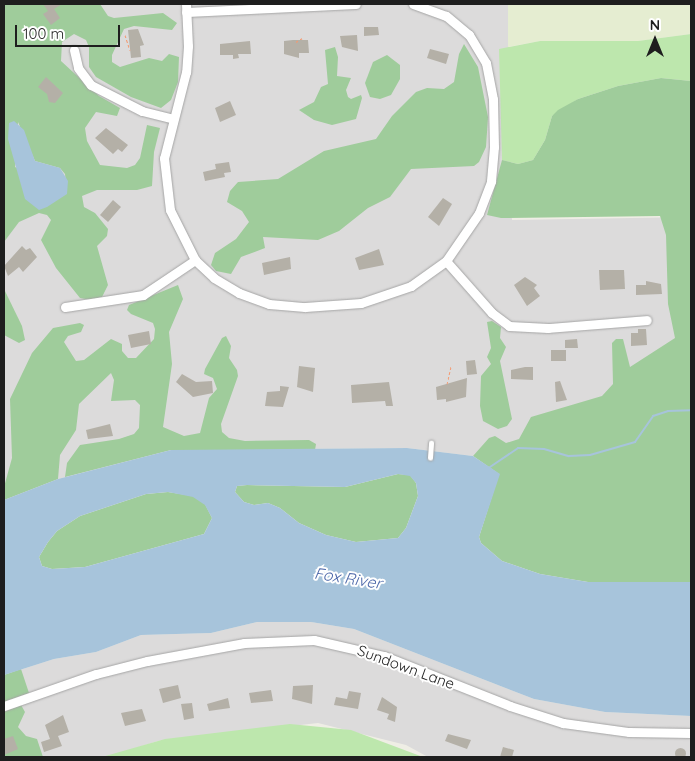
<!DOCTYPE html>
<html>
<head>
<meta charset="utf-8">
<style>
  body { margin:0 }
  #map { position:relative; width:695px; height:761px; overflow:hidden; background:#efeee5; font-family:Quicksand,sans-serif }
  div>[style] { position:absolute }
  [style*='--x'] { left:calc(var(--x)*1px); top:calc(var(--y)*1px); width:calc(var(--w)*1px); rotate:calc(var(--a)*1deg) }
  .residential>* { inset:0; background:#dcdbdb }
  .farmland>* { inset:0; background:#e5edd1 }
  .grass>* { inset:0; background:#bde7ad }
  .forest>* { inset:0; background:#9fcc9b }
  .water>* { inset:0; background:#a7c4db }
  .stream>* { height:2px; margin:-1px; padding:0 1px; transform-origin:1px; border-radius:1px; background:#a7c4db }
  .building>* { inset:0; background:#b4b0a7 }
  .round { border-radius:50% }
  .path>* { height:1px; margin-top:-0.5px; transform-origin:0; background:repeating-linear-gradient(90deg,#f49970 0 2.5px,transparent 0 5px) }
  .roads { filter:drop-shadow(0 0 1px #a5a5a5) drop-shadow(0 0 1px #a5a5a5) }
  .service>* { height:4.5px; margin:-2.25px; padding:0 2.25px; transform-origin:2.25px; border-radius:2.25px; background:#fff }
  .minor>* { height:9px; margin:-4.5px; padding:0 4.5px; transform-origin:4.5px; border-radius:4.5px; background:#fff }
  span { translate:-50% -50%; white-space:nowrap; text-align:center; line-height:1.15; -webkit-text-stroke:4px #fff; paint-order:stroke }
  .street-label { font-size:15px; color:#1e1e1e }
  .water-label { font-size:16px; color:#4e69aa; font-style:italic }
  .frame { position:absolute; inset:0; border:5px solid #1e1e1e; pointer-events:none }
  .north { position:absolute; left:630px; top:15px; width:50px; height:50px; -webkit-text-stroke:4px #fff; paint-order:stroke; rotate:0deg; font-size:14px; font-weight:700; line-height:20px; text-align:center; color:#1e1e1e }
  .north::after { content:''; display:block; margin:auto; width:18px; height:22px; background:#1e1e1e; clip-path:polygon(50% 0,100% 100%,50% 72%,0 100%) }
  .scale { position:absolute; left:15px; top:25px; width:105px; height:22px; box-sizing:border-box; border:2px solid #1e1e1e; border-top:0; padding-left:6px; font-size:15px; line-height:18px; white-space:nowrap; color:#1e1e1e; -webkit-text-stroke:4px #fff; paint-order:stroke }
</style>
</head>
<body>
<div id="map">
  <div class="residential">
    <div style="clip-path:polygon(4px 4px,508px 4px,512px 220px,691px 217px,691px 398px,473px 456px,407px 448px,171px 450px,58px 479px,4px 500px)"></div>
    <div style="clip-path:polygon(257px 622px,311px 622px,354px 629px,534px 699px,605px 712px,691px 716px,691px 757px,428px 757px,406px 745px,318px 723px,158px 741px,107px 757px,4px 757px,4px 675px,54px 659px,96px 652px,141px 635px,211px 633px)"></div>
  </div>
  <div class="farmland">
    <div style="clip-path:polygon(508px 4px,691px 4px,691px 34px,638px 41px,540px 41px,508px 47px)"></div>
  </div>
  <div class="grass">
    <div style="clip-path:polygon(691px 34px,691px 81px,661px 78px,618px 86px,578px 99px,552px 116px,545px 140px,533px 160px,518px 164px,502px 160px,499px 49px,540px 41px,638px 41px)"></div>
    <div style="clip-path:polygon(290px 724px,351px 730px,423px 757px,102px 757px,165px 739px)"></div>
  </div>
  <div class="forest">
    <div style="clip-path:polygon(evenodd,4px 4px,100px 4px,108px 16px,114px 18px,163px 13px,177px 23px,172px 30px,134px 26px,124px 29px,112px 55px,112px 62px,120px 67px,149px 58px,162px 61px,169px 54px,179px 57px,178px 82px,171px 100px,161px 108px,131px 97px,96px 77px,89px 67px,89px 47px,86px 40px,74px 34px,62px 42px,61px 61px,99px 96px,120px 108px,117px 116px,96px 112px,85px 128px,87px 141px,100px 165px,127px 168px,135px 165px,140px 158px,147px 125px,160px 128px,154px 152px,152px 186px,137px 190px,97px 190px,82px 196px,84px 207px,95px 213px,108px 229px,107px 236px,97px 246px,108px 285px,102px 297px,91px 300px,80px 298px,56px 268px,41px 240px,51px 220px,47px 215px,39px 213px,19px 222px,4px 242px,4px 4px,18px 122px,35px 161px,60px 168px,65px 174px,67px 194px,15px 167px,18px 122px)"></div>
    <div style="clip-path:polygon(464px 44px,478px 67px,488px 117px,486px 147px,479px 162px,474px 166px,411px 169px,390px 197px,368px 208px,339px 231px,318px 240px,263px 237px,265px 248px,241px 257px,231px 274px,216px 271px,211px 265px,215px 253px,236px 239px,249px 222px,242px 211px,227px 202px,230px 191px,238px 182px,278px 179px,324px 151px,376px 139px,392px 116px,416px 92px,427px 88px,444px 89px,454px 82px,459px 54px)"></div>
    <div style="clip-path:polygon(335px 47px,338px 57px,337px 76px,351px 78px,346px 90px,348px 97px,351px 99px,361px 95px,362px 98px,356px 119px,332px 125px,314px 120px,299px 110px,314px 102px,321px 87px,328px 84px,325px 50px)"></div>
    <div style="clip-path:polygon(387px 55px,400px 65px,400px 79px,391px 95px,380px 99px,370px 97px,365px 83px,373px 62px)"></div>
    <div style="clip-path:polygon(661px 78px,691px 81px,691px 582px,588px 582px,540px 574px,502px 561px,481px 543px,479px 537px,499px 474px,473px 456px,489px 438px,495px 436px,506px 443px,519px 439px,531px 417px,602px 396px,613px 384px,612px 343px,616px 339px,623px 339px,630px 367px,675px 338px,668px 304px,666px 235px,660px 216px,501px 218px,487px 215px,502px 160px,518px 164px,533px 160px,545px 140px,552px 116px,558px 110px,578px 99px,618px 86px)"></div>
    <div style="clip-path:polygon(178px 285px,183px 299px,169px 332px,172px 364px,163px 427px,184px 436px,200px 433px,209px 398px,217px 389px,213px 378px,204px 374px,205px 369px,222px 338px,226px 336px,231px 346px,229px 358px,237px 370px,238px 376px,221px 424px,222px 432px,229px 438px,245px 441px,309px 440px,316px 444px,315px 450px,171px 450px,65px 477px,67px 463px,80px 445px,119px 439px,134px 434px,139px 428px,140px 405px,135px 400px,111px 401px,114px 380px,111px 373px,79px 404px,76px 430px,60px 455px,58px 479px,4px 500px,4px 487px,12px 458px,10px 399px,32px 353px,53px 328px,80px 323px,84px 325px,81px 332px,68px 336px,64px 342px,76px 361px,84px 360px,111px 339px,122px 344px,122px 351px,128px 358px,136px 358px,154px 339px,155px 329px,153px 323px,131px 314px,127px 310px,129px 305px)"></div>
    <div style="clip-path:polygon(4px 289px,22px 326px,25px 340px,19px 343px,4px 335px)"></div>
    <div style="clip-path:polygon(492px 321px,501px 327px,500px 338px,506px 347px,500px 361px,512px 419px,507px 426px,498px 429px,483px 421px,480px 406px,481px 376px,491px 364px,487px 357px,491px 348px,487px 322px)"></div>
    <div style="clip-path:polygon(398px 474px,410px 475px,416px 483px,418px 496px,406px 528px,398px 538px,356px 542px,326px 535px,299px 523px,280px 508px,268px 503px,254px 505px,244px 502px,235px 492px,237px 486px,247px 485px,345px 487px)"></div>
    <div style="clip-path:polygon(168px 492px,193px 496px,205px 504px,212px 518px,204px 534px,85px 567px,52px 569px,42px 566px,39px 557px,48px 542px,57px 531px,80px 516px,146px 494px)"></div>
    <div style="clip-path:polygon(21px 669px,29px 693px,4px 702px,4px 675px)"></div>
    <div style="clip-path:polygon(21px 705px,25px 712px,18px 727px,26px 736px,37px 739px,43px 757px,4px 757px,4px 712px)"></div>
  </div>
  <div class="water">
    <div style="clip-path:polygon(14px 121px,24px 130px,35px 161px,60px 168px,68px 181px,67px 194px,47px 207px,39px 210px,25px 199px,8px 139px,9px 123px)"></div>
    <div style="clip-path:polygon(evenodd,407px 448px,473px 456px,500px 474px,479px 537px,481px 543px,502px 561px,540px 574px,588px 582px,691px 582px,691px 716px,605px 712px,534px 699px,354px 629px,311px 622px,257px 622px,211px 633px,141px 635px,96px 652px,54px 659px,4px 675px,4px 500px,58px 479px,171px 450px,407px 448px,398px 474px,410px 476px,416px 483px,418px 496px,406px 528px,398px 538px,356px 542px,326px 535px,299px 523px,280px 508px,268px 503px,254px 505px,244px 502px,235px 492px,237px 486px,247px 485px,345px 487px,398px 474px,407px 448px,168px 492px,193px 497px,205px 505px,212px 518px,204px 534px,85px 567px,52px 569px,42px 566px,39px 557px,48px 542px,57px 531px,80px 516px,146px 494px,168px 492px)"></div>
  </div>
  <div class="stream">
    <div style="--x:490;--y:467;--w:34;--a:-34"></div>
    <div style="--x:518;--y:448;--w:26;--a:2"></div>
    <div style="--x:544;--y:449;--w:26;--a:16"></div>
    <div style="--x:569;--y:456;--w:21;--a:-3"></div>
    <div style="--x:590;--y:455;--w:47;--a:-16.1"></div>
    <div style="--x:635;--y:442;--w:32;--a:-55"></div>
    <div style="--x:653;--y:416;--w:16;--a:-18"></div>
    <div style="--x:668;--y:411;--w:23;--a:-2"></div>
  </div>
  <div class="building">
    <div style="clip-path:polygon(43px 4px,62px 4px,54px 9px,60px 18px,51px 25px,43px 14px,48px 11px)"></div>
    <div style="clip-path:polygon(364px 27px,378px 27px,379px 35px,364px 36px)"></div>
    <div style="clip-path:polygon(138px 29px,144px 45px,140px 46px,141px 57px,131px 58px,128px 30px)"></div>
    <div style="clip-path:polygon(357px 35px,358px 51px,342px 47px,340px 36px)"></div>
    <div style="clip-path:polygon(293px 40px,308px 40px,309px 53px,299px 53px,299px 58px,284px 54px,284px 41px)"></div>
    <div style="clip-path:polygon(250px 41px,251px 54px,238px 54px,239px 58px,233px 59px,233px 55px,220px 55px,220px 44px)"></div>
    <div style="clip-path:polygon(430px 49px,449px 54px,446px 64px,427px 58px)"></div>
    <div style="clip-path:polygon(46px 77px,63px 93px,55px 103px,49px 102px,47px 94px,38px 87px)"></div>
    <div style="clip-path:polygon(230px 101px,236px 115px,220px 122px,215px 108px)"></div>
    <div style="clip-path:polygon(106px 128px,128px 145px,122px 152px,118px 149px,113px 154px,95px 138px)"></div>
    <div style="clip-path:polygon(229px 162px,231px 172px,224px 173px,225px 177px,205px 181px,203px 172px,216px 169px,215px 164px)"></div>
    <div style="clip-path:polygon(443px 198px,452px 204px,439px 226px,428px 217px)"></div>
    <div style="clip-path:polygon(113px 200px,121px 207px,108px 222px,100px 215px)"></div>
    <div style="clip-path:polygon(22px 246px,26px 250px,30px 248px,37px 257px,23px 272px,19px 267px,8px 276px,4px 266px)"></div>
    <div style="clip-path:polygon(379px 249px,384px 265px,359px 270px,355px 258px)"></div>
    <div style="clip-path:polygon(290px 257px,291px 269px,264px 275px,262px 263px)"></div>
    <div style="clip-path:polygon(599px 270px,624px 270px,625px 289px,600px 290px)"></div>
    <div style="clip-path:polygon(525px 277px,537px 285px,534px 288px,540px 296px,527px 306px,514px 285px)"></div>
    <div style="clip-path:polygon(646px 281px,661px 284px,662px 294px,636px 295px,636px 285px,646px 285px)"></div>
    <div style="clip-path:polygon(638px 329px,646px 329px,647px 345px,631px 346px,631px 333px,638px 333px)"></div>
    <div style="clip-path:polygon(149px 331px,151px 344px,131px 348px,128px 335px)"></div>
    <div style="clip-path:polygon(577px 339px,578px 348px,565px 348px,565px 340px)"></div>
    <div style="clip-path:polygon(551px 350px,566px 350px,566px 361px,551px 361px)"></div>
    <div style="clip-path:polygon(475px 360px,477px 374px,467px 375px,466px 361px)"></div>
    <div style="clip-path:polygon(299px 366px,315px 368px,313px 392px,297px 387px)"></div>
    <div style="clip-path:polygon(525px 367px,533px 367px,533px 380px,511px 379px,511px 370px)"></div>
    <div style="clip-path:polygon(182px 374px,196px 382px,212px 381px,213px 393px,193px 397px,176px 382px)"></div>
    <div style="clip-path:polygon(467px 378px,466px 397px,446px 402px,446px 399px,437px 400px,436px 387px)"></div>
    <div style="clip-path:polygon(560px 381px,567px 400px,556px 402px,555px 382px)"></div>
    <div style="clip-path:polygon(389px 382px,393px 406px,386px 406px,385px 401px,352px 403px,351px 385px)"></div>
    <div style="clip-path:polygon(280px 386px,289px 387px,283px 407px,265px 406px,267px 392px,280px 391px)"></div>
    <div style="clip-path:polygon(110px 424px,113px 436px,88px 439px,86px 430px)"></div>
    <div style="clip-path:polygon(178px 685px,181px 698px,163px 703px,159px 689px)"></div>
    <div style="clip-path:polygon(313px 685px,312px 704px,292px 699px,293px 686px)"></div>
    <div style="clip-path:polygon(271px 690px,273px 701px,251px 703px,249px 693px)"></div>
    <div style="clip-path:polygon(349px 691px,361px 693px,358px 709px,334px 705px,336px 697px,347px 699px)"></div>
    <div style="clip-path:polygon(382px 697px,397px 707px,395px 722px,387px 719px,389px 714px,377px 710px)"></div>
    <div style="clip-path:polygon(228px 698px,230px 708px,209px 711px,207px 704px)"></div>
    <div style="clip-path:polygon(192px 703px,194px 718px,184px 720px,181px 704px)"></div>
    <div style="clip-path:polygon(142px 709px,146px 721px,125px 726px,121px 713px)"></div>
    <div style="clip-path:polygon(63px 715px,69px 732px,58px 736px,62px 746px,44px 752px,41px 742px,50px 739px,45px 725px)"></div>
    <div style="clip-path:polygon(448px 734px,471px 740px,467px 749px,445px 741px)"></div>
    <div style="clip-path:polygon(13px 736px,18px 749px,4px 755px,4px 739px)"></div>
    <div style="clip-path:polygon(503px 747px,514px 750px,512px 757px,500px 757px)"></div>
    <div class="round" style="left:674.5px;top:747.5px;width:11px;height:11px"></div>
  </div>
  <div class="path">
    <div style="--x:125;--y:35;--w:16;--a:72"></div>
    <div style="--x:296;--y:42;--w:9;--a:-32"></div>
    <div style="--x:447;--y:384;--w:18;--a:-77"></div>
  </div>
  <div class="roads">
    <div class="service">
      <div style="--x:430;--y:458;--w:15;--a:-86"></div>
    </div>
    <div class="minor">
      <div style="--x:186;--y:4;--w:42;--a:87.3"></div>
      <div style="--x:188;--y:46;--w:26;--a:94"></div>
      <div style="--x:186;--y:72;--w:89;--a:104.3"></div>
      <div style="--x:164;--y:158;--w:52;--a:83.4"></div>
      <div style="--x:170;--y:210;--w:56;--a:63.4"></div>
      <div style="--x:195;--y:260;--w:26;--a:43"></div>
      <div style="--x:214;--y:278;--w:29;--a:31"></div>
      <div style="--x:239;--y:293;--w:32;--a:20"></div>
      <div style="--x:269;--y:304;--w:36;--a:5"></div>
      <div style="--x:305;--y:307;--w:56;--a:-4.1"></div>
      <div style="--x:361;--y:303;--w:53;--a:-18.8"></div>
      <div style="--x:411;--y:286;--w:43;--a:-35.5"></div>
      <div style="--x:446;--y:261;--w:58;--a:-55.5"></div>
      <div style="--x:479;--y:213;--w:34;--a:-69"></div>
      <div style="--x:491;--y:181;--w:34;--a:-85"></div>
      <div style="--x:494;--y:147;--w:48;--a:-91.2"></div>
      <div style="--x:493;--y:99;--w:37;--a:-101"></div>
      <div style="--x:486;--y:63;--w:33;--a:-121"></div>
      <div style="--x:469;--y:35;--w:30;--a:-140"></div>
      <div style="--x:446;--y:16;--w:35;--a:-160"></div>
      <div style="--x:186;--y:12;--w:170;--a:-2.7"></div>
      <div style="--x:74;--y:50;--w:18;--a:77"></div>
      <div style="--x:78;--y:68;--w:21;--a:53"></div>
      <div style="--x:91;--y:85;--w:57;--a:27"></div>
      <div style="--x:142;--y:111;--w:32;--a:14"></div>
      <div style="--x:446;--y:261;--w:69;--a:48.5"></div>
      <div style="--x:492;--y:313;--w:21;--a:37"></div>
      <div style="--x:509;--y:326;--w:39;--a:3"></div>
      <div style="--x:548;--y:328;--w:99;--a:-4.6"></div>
      <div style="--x:65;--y:307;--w:79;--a:-8.7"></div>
      <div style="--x:143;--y:295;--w:63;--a:-33.9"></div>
      <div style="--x:4;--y:706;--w:97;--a:-19.2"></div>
      <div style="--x:96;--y:674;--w:53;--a:-14.3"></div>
      <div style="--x:147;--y:661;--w:99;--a:-10.5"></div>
      <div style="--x:244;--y:643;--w:70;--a:-2.5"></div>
      <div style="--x:314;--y:640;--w:72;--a:12.9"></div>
      <div style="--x:384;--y:656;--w:136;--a:21.6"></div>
      <div style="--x:510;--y:706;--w:56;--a:17.8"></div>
      <div style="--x:563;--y:723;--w:67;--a:7.8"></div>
      <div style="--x:629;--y:732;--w:62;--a:0.9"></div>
    </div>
  </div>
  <div class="street-label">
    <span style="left:406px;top:667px;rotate:20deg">Sundown Lane</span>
  </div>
  <div class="water-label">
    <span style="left:348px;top:578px;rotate:9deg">Fox River</span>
  </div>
  <div class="frame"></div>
  <div class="north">N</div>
  <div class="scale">100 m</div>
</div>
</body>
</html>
